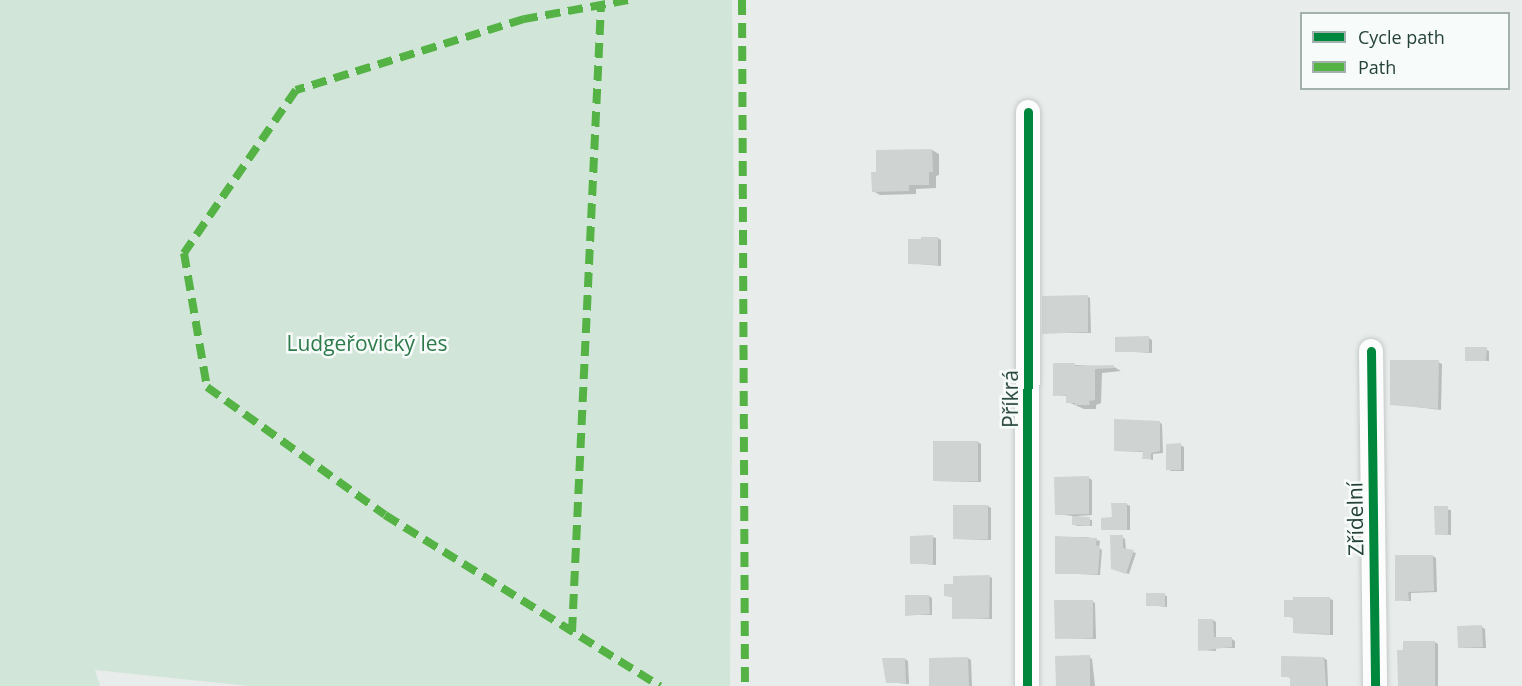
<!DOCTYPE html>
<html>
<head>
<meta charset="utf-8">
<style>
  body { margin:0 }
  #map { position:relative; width:1522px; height:686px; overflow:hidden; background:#e8edeb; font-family:"Open Sans",sans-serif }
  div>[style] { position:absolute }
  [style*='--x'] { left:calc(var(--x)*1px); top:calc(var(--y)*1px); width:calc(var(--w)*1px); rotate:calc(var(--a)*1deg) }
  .green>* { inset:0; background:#d1e6d8 }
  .shadow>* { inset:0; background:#0003 }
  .building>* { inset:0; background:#cfd4d2 }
  .roads { filter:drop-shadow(0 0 2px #c5cac8) drop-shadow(0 0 2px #c5cac8) }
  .minor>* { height:24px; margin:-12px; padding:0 12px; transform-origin:12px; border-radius:12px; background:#fcfcfc }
  .quiet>* { height:8px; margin-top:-4px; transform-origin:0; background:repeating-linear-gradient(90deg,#55b346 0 15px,transparent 0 23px) }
  .cycleway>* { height:9px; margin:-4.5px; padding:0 4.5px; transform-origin:4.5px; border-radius:4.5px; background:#00873e }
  span { translate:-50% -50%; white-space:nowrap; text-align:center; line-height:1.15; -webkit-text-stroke:5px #f7fbf9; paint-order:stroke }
  .park-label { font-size:21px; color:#2d7a4b }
  .street-label { font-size:21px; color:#24423a }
  .legend { position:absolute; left:1300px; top:12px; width:210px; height:78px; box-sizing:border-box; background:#f7fbf9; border:2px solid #a3b1ad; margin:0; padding:8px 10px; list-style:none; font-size:18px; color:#24423a }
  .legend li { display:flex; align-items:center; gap:12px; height:30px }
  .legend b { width:30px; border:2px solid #a3b1ad }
</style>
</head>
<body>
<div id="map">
  <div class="green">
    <div style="clip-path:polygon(0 0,732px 0,734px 214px,730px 686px,249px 686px,95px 670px,100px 686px,0 686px)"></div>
  </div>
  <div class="shadow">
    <div style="clip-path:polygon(932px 150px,939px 154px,939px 175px,936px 176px,936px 188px,916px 189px,916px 194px,880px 195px,873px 191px)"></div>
    <div style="clip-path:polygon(938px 238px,941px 240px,941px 266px,909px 263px,910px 241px)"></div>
    <div style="clip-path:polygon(1087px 296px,1090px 298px,1091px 333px,1044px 333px)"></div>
    <div style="clip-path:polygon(1149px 338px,1152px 340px,1152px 353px,1117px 351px,1116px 339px)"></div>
    <div style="clip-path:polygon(1486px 349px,1489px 351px,1489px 361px,1467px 360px)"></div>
    <div style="clip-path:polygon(1438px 362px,1442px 364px,1441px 410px,1391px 404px)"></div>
    <div style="clip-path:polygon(1075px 365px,1114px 367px,1121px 371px,1102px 373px,1101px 403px,1096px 405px,1096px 409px,1084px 409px,1068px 402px,1068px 396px,1055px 395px)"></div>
    <div style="clip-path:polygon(1159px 422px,1162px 424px,1163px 453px,1153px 454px,1153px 460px,1144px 458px,1145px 452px,1116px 451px)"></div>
    <div style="clip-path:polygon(978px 442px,981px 444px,981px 482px,934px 481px)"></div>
    <div style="clip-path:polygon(1180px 445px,1184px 447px,1184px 471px,1171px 471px,1168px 469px)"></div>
    <div style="clip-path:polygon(1089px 478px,1092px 480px,1092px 515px,1078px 516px,1078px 518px,1092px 520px,1092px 526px,1077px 526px,1074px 524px,1073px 516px,1056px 514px)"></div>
    <div style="clip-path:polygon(1126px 504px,1130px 506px,1130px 530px,1103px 529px)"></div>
    <div style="clip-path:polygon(988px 506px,991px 508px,991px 540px,955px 539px)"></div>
    <div style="clip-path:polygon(1435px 508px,1451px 510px,1451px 535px,1436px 534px)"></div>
    <div style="clip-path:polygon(933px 537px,936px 538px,936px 565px,912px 563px)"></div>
    <div style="clip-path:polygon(1087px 537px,1100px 541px,1099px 548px,1102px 550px,1100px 575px,1056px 573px,1056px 538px)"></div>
    <div style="clip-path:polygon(1122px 537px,1125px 539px,1126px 550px,1136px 553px,1129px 574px,1116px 570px)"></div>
    <div style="clip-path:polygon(1433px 556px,1436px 558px,1437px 592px,1411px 593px,1411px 601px,1397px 600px,1396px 557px)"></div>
    <div style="clip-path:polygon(989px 576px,992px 578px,992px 619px,954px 618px,954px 598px,945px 595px,954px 586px)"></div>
    <div style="clip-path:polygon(1164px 595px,1167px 596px,1167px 607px,1148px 605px)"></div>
    <div style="clip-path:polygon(929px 596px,932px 598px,932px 615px,906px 615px)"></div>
    <div style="clip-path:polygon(1330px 599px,1333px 600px,1333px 635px,1295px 633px,1294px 618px,1285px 616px)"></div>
    <div style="clip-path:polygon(1092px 601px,1095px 603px,1096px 639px,1056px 638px)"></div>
    <div style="clip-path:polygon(1213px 620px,1216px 622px,1216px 638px,1232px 639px,1235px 641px,1235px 648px,1216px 648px,1216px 651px,1200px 650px)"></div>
    <div style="clip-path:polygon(1482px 627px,1485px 629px,1486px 648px,1459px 648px)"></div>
    <div style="clip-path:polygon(1435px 642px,1438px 644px,1438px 686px,1400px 686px)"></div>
    <div style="clip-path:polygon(1089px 657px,1092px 659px,1095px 686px,1058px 686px)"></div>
    <div style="clip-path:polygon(968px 658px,971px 660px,972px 686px,930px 686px)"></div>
    <div style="clip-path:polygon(1324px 658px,1327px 660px,1328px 686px,1291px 686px,1291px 678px,1283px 676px)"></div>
    <div style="clip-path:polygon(905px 659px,908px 661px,909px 684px,887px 682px)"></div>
  </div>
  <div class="building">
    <div style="clip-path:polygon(932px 149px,933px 172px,929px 172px,929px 185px,909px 185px,909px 191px,872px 192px,871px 172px,876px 172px,876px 150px)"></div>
    <div style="clip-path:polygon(921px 237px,938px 237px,938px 265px,908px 264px,908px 239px,921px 239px)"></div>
    <div style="clip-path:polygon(1088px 295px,1088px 332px,1042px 334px,1042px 296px)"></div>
    <div style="clip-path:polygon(1149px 336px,1149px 352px,1115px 352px,1115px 337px)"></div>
    <div style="clip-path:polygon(1465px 347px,1487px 347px,1486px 361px,1465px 361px)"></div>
    <div style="clip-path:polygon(1390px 360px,1439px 360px,1438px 409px,1390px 405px)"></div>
    <div style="clip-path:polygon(1053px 363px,1075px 363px,1075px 366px,1114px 365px,1114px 368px,1095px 369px,1095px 400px,1089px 401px,1090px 405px,1075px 405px,1075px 403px,1066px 403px,1066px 395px,1053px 396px)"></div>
    <div style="clip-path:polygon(1114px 419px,1160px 421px,1160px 451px,1151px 453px,1151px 459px,1142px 459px,1143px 451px,1114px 451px)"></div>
    <div style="clip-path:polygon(933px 441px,978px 441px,978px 481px,933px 481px)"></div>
    <div style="clip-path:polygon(1181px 443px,1181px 470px,1166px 470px,1166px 444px)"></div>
    <div style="clip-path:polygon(1089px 476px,1089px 514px,1055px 515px,1054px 477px)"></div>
    <div style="clip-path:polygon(1111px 503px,1127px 503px,1127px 530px,1101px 530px,1101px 518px,1112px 517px)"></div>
    <div style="clip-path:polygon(953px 505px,988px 505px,988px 539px,953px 539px)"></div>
    <div style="clip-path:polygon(1434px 506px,1448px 506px,1448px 534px,1435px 535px)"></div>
    <div style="clip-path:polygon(1072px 516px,1090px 517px,1090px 526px,1072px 525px)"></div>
    <div style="clip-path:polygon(933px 535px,933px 564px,910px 564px,910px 536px)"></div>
    <div style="clip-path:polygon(1110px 535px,1123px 535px,1123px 548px,1134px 550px,1126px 574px,1111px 569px)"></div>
    <div style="clip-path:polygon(1055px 536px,1097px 538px,1096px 545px,1100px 547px,1098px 574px,1055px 574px)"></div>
    <div style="clip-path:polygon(1395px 555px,1433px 555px,1434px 591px,1408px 592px,1409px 600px,1395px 601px)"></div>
    <div style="clip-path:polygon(990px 575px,989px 618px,952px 619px,952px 597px,944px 596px,944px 584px,953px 584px,953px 576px)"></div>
    <div style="clip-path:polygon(1146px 593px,1165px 593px,1165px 606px,1146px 606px)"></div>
    <div style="clip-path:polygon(905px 595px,929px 595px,930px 614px,905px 616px)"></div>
    <div style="clip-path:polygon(1293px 597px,1330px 597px,1330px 634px,1293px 633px,1293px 617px,1284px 617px,1284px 600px,1293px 600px)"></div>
    <div style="clip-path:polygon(1054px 600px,1093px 600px,1093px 638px,1055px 639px)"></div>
    <div style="clip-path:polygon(1198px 619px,1213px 619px,1214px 637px,1232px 637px,1232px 647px,1198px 651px)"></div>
    <div style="clip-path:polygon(1482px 625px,1483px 647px,1458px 648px,1457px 626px)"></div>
    <div style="clip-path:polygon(1403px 641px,1435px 641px,1435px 686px,1398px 686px,1397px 650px,1403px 650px)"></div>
    <div style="clip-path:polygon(1090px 655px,1090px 686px,1056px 686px,1055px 656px)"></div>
    <div style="clip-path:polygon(1281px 656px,1324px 657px,1326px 686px,1290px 686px,1290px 677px,1281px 677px)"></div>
    <div style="clip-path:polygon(968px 657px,969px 686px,929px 686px,929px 658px)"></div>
    <div style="clip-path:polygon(882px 658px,905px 658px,906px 683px,886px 683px)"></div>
  </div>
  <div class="roads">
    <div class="minor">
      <div style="--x:1371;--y:351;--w:335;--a:89.3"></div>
      <div style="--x:1027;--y:686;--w:574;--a:-89.9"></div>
    </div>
  </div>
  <div class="quiet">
    <div style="--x:628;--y:0;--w:106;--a:169.6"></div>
    <div style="--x:524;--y:19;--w:239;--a:162.7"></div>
    <div style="--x:296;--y:90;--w:198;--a:124.5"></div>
    <div style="--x:184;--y:253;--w:136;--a:80.3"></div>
    <div style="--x:207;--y:387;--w:219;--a:35.7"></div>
    <div style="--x:385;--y:515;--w:324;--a:31.9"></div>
    <div style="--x:742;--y:0;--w:686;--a:89.75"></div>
    <div style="--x:572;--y:632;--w:628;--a:-87.35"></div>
  </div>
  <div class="cycleway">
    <div style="--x:1371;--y:351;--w:335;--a:89.3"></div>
    <div style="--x:1027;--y:686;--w:574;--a:-89.9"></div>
  </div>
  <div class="park-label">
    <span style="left:367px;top:343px">Ludgeřovický les</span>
  </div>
  <div class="street-label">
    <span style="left:1010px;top:399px;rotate:-90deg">Příkrá</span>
    <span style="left:1355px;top:519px;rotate:-91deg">Zřídelní</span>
  </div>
  <ul class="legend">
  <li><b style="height:8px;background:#00873e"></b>Cycle path</li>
  <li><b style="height:8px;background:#55b346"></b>Path</li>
  </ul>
</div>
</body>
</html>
